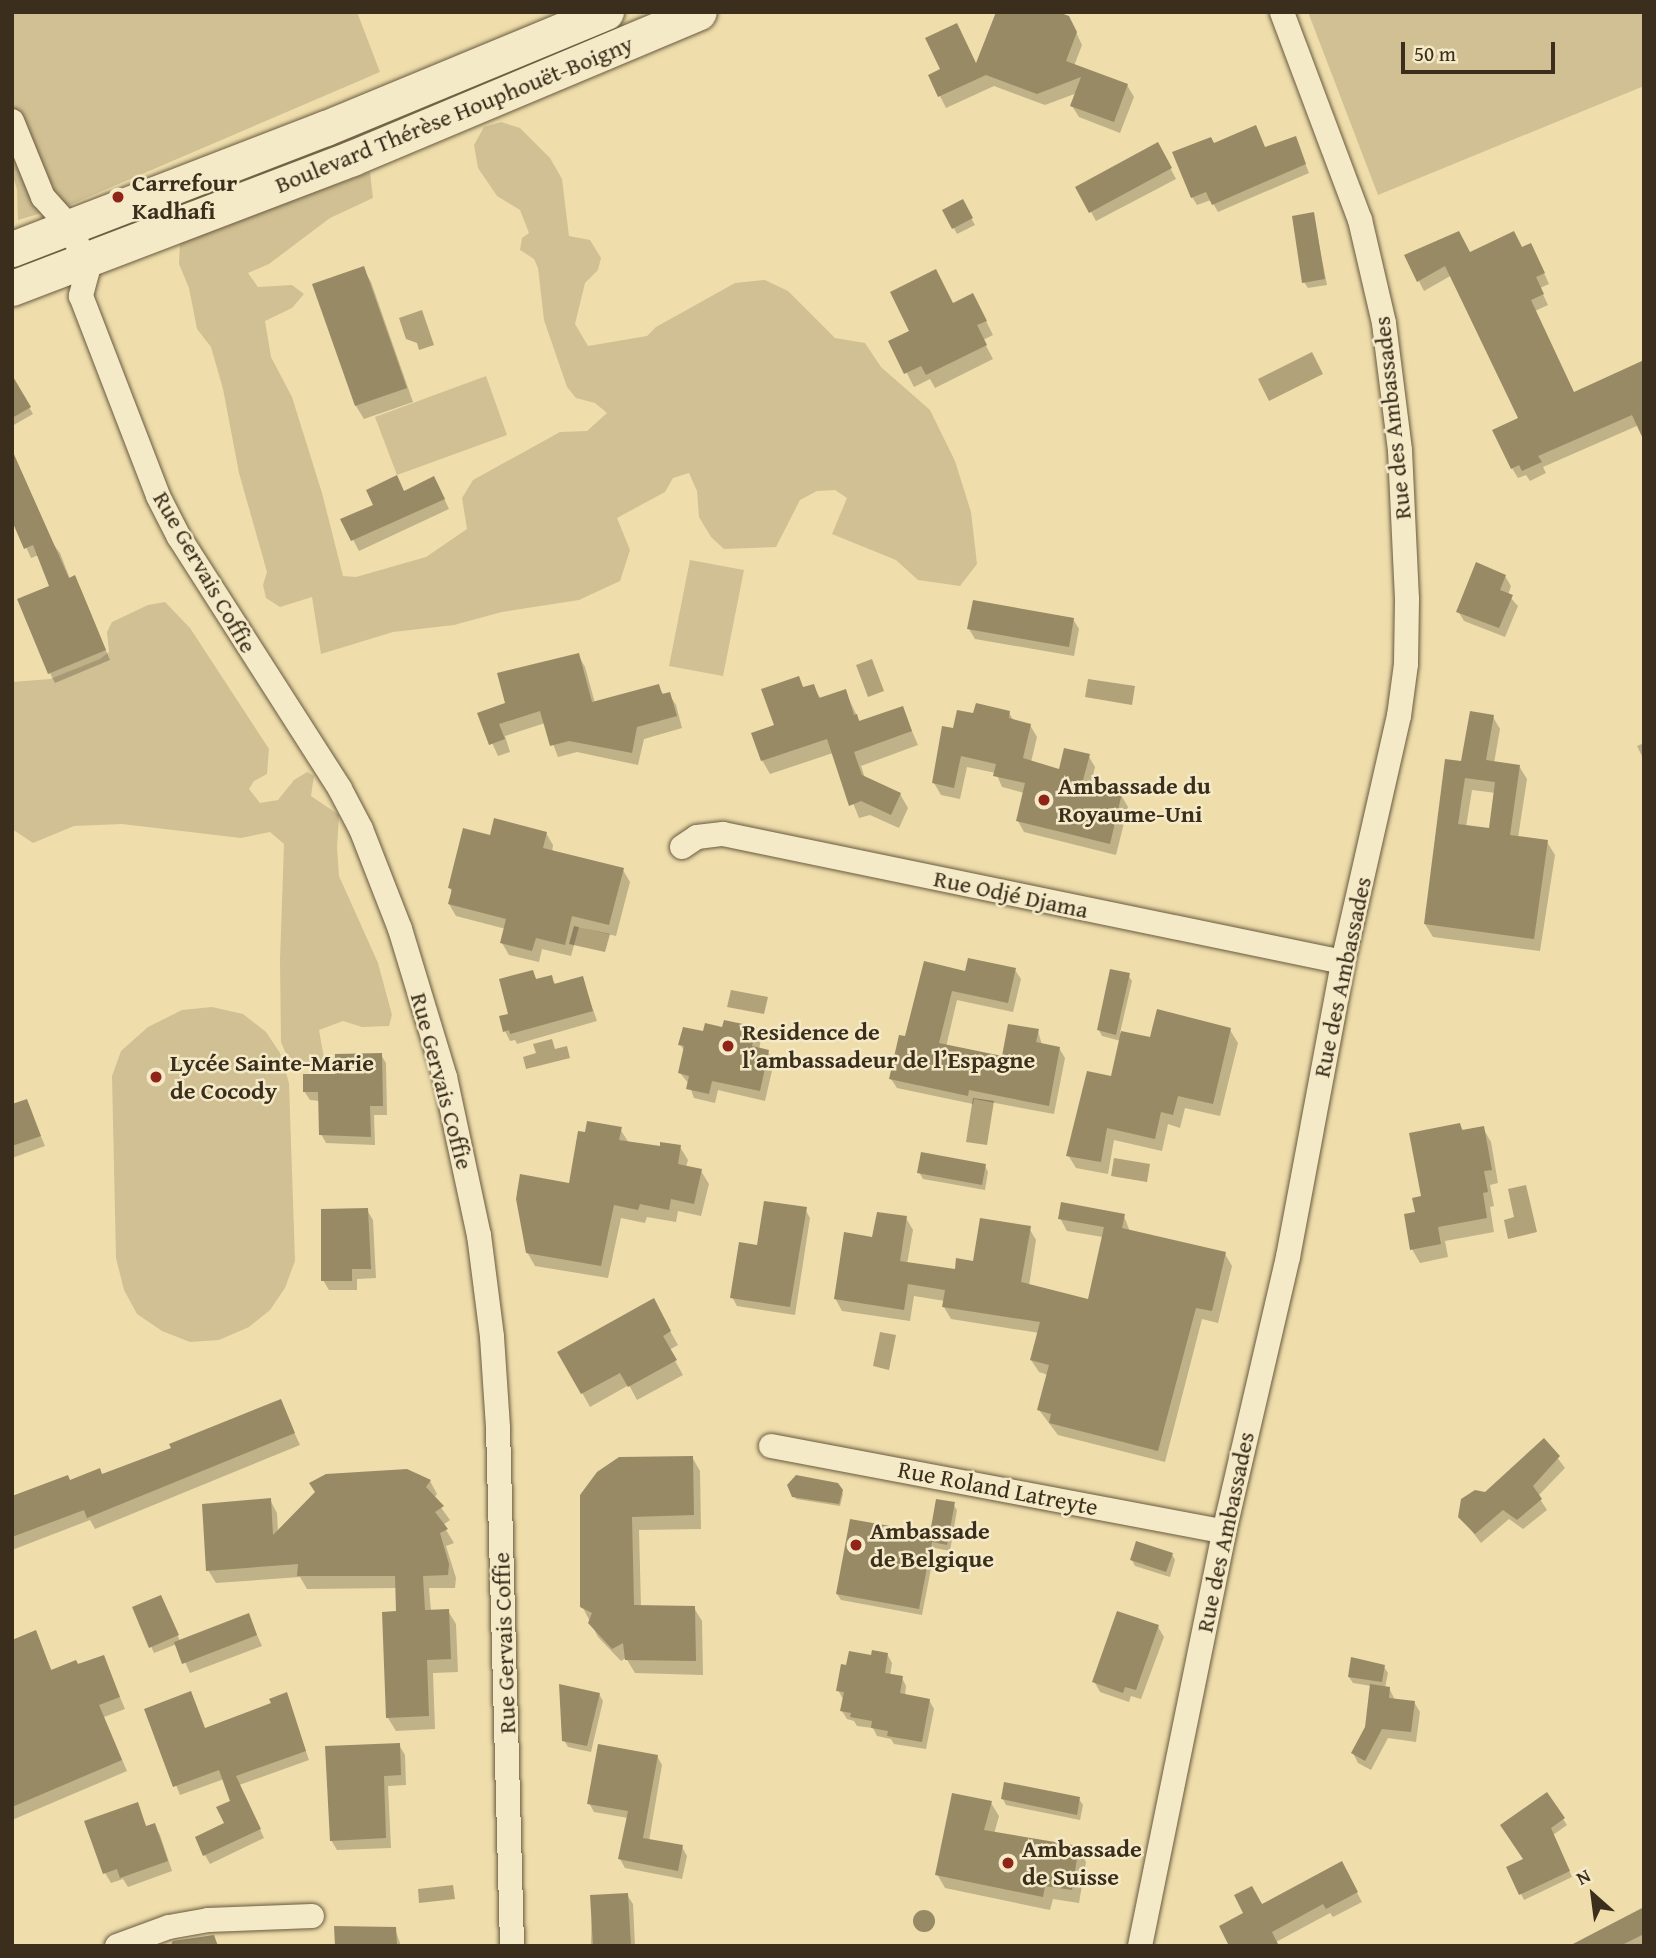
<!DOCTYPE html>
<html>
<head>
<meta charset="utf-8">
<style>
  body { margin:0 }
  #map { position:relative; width:1656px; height:1958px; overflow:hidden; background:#efdeab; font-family:"Gentium Book Plus",serif }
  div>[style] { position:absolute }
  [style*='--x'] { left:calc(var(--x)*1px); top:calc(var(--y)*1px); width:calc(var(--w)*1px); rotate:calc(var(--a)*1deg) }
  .green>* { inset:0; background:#d1c093 }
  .water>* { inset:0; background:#b2a27a }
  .shadow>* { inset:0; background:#0003 }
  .round { border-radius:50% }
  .building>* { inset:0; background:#998a66 }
  .roads { filter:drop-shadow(0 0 2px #695a40) drop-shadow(0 0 2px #695a40) }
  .street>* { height:24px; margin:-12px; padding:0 12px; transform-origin:12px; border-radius:12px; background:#f5eac8 }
  .secondary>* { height:35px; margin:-17.5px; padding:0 17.5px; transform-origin:17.5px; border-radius:17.5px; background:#f5eac8 }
  .dots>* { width:19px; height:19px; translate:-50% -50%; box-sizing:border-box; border:4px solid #f5eac8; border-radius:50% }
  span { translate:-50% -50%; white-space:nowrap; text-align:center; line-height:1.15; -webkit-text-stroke:5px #f5eac8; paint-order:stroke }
  .street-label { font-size:24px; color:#3c2e1c }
  .poi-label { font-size:24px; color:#3c2e1c; font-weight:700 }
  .left { translate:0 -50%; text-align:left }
  .frame { position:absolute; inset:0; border:14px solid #3c2e1c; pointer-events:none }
  .north { position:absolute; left:1558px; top:1860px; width:70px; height:70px; -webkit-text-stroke:5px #f5eac8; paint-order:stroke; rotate:332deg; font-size:19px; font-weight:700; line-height:28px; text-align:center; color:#3c2e1c }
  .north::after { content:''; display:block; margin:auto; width:24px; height:32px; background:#3c2e1c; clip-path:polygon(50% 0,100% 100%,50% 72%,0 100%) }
  .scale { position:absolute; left:1401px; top:42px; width:154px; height:32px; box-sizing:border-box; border:4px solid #3c2e1c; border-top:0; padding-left:9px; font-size:21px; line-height:24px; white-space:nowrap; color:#3c2e1c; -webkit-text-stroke:5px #f5eac8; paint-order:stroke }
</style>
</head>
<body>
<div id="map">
  <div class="green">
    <div style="clip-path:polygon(12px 12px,357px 12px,380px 72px,72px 204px,18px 220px,17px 189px,12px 174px)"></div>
    <div style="clip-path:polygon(1308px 12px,1644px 12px,1644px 86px,1378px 195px)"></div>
    <div style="clip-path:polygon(501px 122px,520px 128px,550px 158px,562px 179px,569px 236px,590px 240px,601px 258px,598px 270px,585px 283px,575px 324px,588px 346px,647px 336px,656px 327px,735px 283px,765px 280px,788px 291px,835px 338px,865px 343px,881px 367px,930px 410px,955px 461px,971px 512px,977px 564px,960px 586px,918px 580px,896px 560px,832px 534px,847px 498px,835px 490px,817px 491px,800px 500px,776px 547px,724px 549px,711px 537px,699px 517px,697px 491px,689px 473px,673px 478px,665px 492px,617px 518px,630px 550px,620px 581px,579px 600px,502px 612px,454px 625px,393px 632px,321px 654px,312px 597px,280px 607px,266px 598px,263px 585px,267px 572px,239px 473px,223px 389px,211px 347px,197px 329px,189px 288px,179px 264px,180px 241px,370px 172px,373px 198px,330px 218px,269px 264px,248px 273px,258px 287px,292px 285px,304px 294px,292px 308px,265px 321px,271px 357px,292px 397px,322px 493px,343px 576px,356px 577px,426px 557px,467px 529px,462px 498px,473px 480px,560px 432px,587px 431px,607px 413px,595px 403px,576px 398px,567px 387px,544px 320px,538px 268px,534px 259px,520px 250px,522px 238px,529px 233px,520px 210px,497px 196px,478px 168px,474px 145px,484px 127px)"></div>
    <div style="clip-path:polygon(486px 376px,507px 435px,397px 475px,375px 417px)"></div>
    <div style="clip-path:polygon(690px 560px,744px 570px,723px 676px,669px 666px)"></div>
    <div style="clip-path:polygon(165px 602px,190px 628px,269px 749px,267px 774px,254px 781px,249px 789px,260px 803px,278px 800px,294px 780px,307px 772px,314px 776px,311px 796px,339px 815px,337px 848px,339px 876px,378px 963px,392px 1015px,389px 1026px,362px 1027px,343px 1021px,319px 1030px,324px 1058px,317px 1068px,292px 1068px,281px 1042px,280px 960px,284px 844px,270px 832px,241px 838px,122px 824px,74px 826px,33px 843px,12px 829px,12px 682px,50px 679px,100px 659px,109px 652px,107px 632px,112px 622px,148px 605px)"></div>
    <div style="clip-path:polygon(212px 1007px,243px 1014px,266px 1032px,280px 1053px,289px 1083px,295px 1261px,285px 1288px,270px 1310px,249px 1327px,219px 1340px,190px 1342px,162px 1331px,137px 1314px,124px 1290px,116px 1258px,112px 1076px,121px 1051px,148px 1027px,182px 1010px)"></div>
  </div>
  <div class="water">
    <div style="clip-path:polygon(422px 310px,434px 345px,419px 350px,417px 343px,406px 339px,399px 318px)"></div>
    <div style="clip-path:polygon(1312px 352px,1323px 374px,1269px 401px,1258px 379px)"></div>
    <div style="clip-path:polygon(872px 659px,884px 691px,868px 697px,856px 665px)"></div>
    <div style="clip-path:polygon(1088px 679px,1135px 686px,1132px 705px,1085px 697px)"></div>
    <div style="clip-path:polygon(574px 926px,610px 934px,605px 952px,569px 944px)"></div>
    <div style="clip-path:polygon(731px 990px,768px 997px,764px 1014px,727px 1007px)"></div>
    <div style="clip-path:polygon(552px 1039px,555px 1049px,567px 1046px,570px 1058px,526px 1069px,523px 1057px,536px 1053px,533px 1044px)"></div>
    <div style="clip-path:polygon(973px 1098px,994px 1101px,987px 1145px,966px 1142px)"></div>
    <div style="clip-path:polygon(1114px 1158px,1150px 1164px,1147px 1182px,1111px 1176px)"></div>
    <div style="clip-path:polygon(1526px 1185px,1537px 1232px,1508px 1239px,1504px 1220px,1514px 1217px,1508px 1189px)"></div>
    <div style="clip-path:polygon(880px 1332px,896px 1335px,889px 1370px,873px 1366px)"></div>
    <div style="clip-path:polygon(453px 1885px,455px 1899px,419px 1903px,418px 1889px)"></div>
  </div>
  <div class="shadow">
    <div style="clip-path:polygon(1075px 30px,1082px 45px,1074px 66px,1127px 85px,1134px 97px,1120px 133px,1079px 117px,1072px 106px,1077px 93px,1045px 105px,994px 86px,946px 108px,930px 76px,976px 66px)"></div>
    <div style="clip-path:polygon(1295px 138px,1309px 173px,1218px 212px,1211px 200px,1197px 205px,1192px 197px,1266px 148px)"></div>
    <div style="clip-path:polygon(1158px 145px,1176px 179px,1096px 221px,1078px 188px)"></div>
    <div style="clip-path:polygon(962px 202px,975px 225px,957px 234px,945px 211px)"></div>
    <div style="clip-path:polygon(1313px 214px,1327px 285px,1308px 288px,1304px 282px)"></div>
    <div style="clip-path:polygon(1522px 249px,1536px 255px,1549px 284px,1540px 288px,1548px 305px,1535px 311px,1574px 394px,1644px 362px,1639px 425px,1543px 467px,1546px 473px,1530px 481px,1526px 475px,1518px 478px,1512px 468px,1520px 418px,1452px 275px,1424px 291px,1406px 256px)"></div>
    <div style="clip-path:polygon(363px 268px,371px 282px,413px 402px,364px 419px,356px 406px,314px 286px)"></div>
    <div style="clip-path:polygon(953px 305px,980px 309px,993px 335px,983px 340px,993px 359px,935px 388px,930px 379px,914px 387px,891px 342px)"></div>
    <div style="clip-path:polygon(12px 378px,33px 414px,12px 426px)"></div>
    <div style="clip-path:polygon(12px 450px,53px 544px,60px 553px,70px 579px,80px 587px,110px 660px,55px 683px,50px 673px,51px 587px,39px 555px,31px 558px,12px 516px)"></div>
    <div style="clip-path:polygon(439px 488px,449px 509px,359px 551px,343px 520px,404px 492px)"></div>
    <div style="clip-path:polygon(1505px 576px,1511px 586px,1508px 595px,1518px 606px,1505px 637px,1464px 621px,1458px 611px)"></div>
    <div style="clip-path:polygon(1073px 619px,1079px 629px,1074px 656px,975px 639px,969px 629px)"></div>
    <div style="clip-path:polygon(578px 655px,585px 667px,595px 703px,658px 686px,664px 695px,669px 694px,676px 705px,682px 728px,644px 739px,638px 765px,577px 752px,558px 757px,545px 723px,505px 736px,510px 752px,498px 756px,479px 714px,507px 704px)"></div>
    <div style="clip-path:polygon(798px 679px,804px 689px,813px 686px,821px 699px,845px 691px,860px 722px,902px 708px,918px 745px,861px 766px,865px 778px,900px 794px,908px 808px,899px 828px,870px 815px,859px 818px,833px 753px,770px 774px,762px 760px)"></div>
    <div style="clip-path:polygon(1009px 713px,1014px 721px,1030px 725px,1037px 737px,1031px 762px,1060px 771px,1088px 755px,1095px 767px,1090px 788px,1121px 795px,1128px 807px,1116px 855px,1024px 832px,1018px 821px,1024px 793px,1002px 787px,996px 773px,967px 767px,960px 799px,941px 795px,934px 783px,954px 731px,975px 716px)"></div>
    <div style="clip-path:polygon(evenodd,1493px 717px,1500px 729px,1494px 763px,1519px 766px,1527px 779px,1518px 838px,1547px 842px,1555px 855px,1540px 951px,1433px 937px,1425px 924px,1462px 763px,1493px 717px,1472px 790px,1496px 793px,1490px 830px,1466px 827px,1472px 790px)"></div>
    <div style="clip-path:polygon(1644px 743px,1644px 760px,1637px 746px)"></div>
    <div style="clip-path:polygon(546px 833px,553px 845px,552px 852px,623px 870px,630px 882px,616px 936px,579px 927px,571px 956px,542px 949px,539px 962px,509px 955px,502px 943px,506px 929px,456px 916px,449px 904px,452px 893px,450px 888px)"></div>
    <div style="clip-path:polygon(1015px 970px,1021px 979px,1013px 1012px,957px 1000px,946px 1047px,1003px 1059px,1038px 1031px,1042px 1045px,1059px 1048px,1065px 1058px,1054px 1114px,974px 1099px,973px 1104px,897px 1088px,891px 1079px,907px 1038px,967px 973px)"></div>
    <div style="clip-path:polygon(532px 972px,537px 980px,551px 977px,556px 985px,582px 978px,597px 1021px,517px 1044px,515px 1040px,510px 1041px,505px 1031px)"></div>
    <div style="clip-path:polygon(1128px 975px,1132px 981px,1120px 1033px,1151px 1039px,1230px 1030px,1238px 1043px,1220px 1116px,1185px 1108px,1180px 1128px,1168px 1124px,1162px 1151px,1114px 1140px,1108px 1174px,1076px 1168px,1068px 1155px,1112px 1078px,1121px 1041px,1102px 1036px,1099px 1030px)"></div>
    <div style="clip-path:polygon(755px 1029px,761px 1039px,759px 1050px,768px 1052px,774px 1062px,765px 1101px,718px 1090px,715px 1103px,694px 1098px,689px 1084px,680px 1073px,685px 1052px,680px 1044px,705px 1033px)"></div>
    <div style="clip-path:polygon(381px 1055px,386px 1063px,387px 1115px,374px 1115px,375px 1145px,326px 1143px,321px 1134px,320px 1101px,310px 1100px,304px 1091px)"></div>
    <div style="clip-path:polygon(26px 1101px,45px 1146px,12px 1158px,12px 1106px)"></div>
    <div style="clip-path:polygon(1460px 1125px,1464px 1132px,1483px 1128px,1491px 1142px,1498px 1183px,1490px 1185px,1494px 1206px,1490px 1207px,1494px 1232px,1445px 1241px,1448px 1257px,1420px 1263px,1412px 1249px,1417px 1213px)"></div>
    <div style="clip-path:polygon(620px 1129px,629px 1143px,661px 1148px,680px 1147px,688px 1160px,686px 1167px,701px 1171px,709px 1184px,701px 1216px,678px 1211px,676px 1222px,647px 1217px,645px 1223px,621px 1218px,608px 1278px,535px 1266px,527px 1252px,570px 1185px)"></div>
    <div style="clip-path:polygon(985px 1166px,988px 1172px,985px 1190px,923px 1179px,919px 1172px)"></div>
    <div style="clip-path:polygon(805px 1209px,810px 1218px,795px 1315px,737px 1306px,732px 1297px,758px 1247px)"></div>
    <div style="clip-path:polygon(367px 1210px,373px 1220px,376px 1278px,357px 1279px,357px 1290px,329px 1290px,323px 1280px)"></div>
    <div style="clip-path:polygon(1124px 1216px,1130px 1232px,1225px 1254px,1232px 1266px,1218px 1323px,1202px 1319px,1165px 1462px,1058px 1435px,1039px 1410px,1048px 1375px,1039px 1372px,1031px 1360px,1039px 1333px,951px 1319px,944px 1307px,945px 1301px,914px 1296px,910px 1321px,842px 1311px,835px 1298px,874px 1239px,906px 1218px,913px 1230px,907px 1264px,956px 1271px,1029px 1228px,1036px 1240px,1029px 1286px,1089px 1301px,1103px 1237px,1067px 1231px,1060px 1218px)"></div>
    <div style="clip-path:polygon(653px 1301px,678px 1345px,669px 1350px,683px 1375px,637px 1400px,629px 1385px,590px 1407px,560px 1353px)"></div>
    <div style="clip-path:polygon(280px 1401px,300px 1445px,95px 1529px,90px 1520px,12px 1550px,12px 1498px,103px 1476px,173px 1449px)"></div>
    <div style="clip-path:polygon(1544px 1440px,1565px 1468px,1538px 1496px,1547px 1510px,1523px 1529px,1509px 1519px,1481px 1543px,1460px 1516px)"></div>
    <div style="clip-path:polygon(692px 1457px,700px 1471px,701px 1529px,639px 1530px,641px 1607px,694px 1608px,702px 1621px,703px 1675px,635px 1673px,626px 1658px,621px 1661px,598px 1637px,582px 1606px,582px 1496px)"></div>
    <div style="clip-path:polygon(430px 1481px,437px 1494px,434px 1498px,450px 1520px,443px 1525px,454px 1543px,446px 1546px,456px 1578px,455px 1588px,429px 1588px,431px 1611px,448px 1611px,456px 1624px,458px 1672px,433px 1673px,435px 1729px,396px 1731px,388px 1718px,398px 1613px,397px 1588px,307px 1589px,300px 1577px,216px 1583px,208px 1570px,270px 1500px,277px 1513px,278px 1532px)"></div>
    <div style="clip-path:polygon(837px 1484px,843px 1494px,840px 1506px,796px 1499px,789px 1485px)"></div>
    <div style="clip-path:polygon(953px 1504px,957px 1510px,950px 1551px,935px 1548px,922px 1615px,841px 1600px,837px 1594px,931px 1536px)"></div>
    <div style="clip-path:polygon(1172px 1554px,1175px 1560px,1170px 1577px,1135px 1566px,1132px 1560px)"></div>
    <div style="clip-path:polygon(164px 1603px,180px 1641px,248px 1615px,262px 1646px,190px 1673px,177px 1644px,154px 1653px,134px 1608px)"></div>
    <div style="clip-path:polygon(1158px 1627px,1164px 1637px,1141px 1699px,1131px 1696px,1129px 1702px,1100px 1692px,1094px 1681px)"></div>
    <div style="clip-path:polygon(35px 1632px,52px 1671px,103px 1657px,125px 1709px,104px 1717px,127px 1771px,12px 1820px,12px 1635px,15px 1641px)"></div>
    <div style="clip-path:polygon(887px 1654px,892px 1663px,890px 1676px,902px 1678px,906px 1686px,905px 1696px,929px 1700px,934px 1709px,926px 1749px,894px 1744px,891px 1739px,877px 1736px,873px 1728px,857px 1726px,854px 1721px,847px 1719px,842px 1711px,843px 1699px,838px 1690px,848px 1667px)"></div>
    <div style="clip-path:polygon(1384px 1667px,1388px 1673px,1385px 1688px,1389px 1688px,1395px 1700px,1414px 1702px,1420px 1712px,1416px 1742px,1388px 1738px,1371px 1770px,1358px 1763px,1353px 1753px,1366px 1728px,1371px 1686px,1353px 1683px,1349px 1677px)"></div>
    <div style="clip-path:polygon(286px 1694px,309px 1760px,239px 1785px,264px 1838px,210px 1864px,205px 1855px,226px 1824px,232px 1802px,224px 1779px,180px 1795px,146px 1710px,205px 1730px,273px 1704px)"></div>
    <div style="clip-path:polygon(599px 1694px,603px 1701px,591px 1752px,568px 1747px,564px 1740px)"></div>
    <div style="clip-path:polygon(399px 1745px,405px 1755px,406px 1785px,388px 1786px,391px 1848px,337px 1850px,331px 1840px)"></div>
    <div style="clip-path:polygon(657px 1756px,662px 1765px,649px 1841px,682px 1847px,687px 1856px,682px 1879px,625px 1868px,620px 1859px,628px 1818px,594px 1812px,589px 1803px)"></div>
    <div style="clip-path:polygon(1547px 1795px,1567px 1825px,1553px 1835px,1572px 1877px,1524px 1900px,1521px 1894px,1525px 1860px)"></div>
    <div style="clip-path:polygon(1003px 1799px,1079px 1799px,1083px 1805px,1080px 1820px,1006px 1805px)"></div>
    <div style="clip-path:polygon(991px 1803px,999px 1816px,994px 1834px,1078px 1848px,1086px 1862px,1079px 1903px,1053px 1899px,1050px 1910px,945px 1888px,937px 1874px)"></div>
    <div style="clip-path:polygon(137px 1804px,147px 1828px,154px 1825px,160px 1835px,172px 1871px,128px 1887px,123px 1879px,111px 1883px,105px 1873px)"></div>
    <div style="clip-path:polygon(1341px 1863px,1362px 1902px,1333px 1917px,1330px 1913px,1276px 1942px,1246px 1914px)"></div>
    <div style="clip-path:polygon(627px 1895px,633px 1904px,635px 1946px,591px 1946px,592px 1896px)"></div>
    <div style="clip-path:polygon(1644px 1909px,1644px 1946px,1573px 1946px)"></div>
    <div class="round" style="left:916px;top:1914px;width:18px;height:18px"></div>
    <div style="clip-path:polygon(395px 1929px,401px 1946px,336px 1946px)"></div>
  </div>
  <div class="building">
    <div style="clip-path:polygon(996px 12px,1058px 12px,1069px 16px,1077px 32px,1066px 61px,1128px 84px,1114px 122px,1070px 106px,1081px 77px,1037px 94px,986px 75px,938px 97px,928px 75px,940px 69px,925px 38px,957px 23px,976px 63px)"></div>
    <div style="clip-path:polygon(1256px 125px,1265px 147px,1296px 136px,1306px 164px,1212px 205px,1206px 192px,1191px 198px,1172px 152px,1211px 137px,1214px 143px)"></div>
    <div style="clip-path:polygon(1158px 142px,1172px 168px,1089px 213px,1075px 187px)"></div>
    <div style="clip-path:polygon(963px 199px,973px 218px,952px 229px,942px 210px)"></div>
    <div style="clip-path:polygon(1314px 212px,1325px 279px,1302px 283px,1292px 216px)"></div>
    <div style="clip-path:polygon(1459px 231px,1470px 252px,1514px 231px,1522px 247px,1531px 243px,1545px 273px,1536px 277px,1544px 294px,1531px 300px,1574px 392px,1644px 360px,1644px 441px,1632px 415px,1538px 456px,1542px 462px,1522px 471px,1519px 465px,1511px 469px,1492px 430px,1518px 418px,1445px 266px,1417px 282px,1404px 255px)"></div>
    <div style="clip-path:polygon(364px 266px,407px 388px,355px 406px,312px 284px)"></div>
    <div style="clip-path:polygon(936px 269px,953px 303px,973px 293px,987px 321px,977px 325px,987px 345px,926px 375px,921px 366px,904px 374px,888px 341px,909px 331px,890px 292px)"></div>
    <div style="clip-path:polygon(12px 375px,31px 407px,12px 418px)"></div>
    <div style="clip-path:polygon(12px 450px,69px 578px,75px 575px,106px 650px,48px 674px,17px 599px,49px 586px,33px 545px,24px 549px,12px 521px)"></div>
    <div style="clip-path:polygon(397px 475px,404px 491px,434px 476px,445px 499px,351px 541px,340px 519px,373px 505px,366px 490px)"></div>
    <div style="clip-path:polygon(1476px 562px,1506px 575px,1500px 590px,1513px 595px,1499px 628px,1456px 612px)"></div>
    <div style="clip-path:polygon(973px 600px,1074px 618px,1069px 647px,967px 629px)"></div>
    <div style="clip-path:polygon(579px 653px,592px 702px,659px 684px,662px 694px,670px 692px,677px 716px,637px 727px,632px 753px,569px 741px,550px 746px,540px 711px,499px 724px,505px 739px,489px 745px,477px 713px,505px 703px,497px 673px)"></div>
    <div style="clip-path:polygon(799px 676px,803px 687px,814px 684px,819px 698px,846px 689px,854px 715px,857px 714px,859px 721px,903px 706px,912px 731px,854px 752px,862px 775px,901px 793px,891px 815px,861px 801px,849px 806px,827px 739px,761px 761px,751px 733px,774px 725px,761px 689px)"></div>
    <div style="clip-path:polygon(976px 703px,1010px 711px,1009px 718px,1031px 724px,1023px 758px,1059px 769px,1064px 748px,1090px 754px,1082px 784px,1122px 793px,1110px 844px,1016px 821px,1025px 783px,993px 776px,996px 764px,961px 756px,954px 788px,932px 783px,942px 726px,953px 728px,957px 710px,973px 713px)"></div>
    <div style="clip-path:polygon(evenodd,1470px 711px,1494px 715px,1486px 760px,1520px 765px,1510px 835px,1548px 840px,1534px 939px,1424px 924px,1445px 759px,1461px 761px,1470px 711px,1465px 778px,1495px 782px,1489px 828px,1458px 824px,1465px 778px)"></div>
    <div style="clip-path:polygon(494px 818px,547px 832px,543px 848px,624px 868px,609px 925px,572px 916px,565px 945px,536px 938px,532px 951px,500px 943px,506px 919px,448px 904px,452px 889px,448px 888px,463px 828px,490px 835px)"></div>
    <div style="clip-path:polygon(968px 958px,1016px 968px,1008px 1003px,952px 991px,939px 1043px,1002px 1056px,1008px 1024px,1039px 1029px,1036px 1042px,1060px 1047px,1049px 1106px,969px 1090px,968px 1096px,889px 1079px,899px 1035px,905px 1036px,924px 961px,965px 971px)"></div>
    <div style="clip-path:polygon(1110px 969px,1130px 973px,1116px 1035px,1097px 1030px)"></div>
    <div style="clip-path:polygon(533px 970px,536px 979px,552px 975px,554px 984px,583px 976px,593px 1011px,510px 1034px,509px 1030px,503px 1032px,499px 1016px,508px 1014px,499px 979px)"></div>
    <div style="clip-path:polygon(1157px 1009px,1231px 1028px,1213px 1104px,1178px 1096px,1173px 1115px,1161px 1112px,1155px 1139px,1107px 1128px,1101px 1162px,1066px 1156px,1087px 1071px,1111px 1076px,1121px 1031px,1150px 1037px)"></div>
    <div style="clip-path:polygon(724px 1020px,757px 1027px,752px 1046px,769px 1050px,760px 1091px,712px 1081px,709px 1094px,686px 1089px,689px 1076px,678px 1073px,684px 1046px,678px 1045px,683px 1027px,703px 1031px,705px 1023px,722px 1027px)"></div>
    <div style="clip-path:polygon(382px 1053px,383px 1106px,370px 1106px,371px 1137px,319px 1135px,318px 1092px,303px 1092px,303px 1074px,335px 1074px,335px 1054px)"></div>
    <div style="clip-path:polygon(27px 1099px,41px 1136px,12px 1146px,12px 1104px)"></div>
    <div style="clip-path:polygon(587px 1121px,622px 1127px,619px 1140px,660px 1146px,660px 1142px,681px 1145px,678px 1164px,702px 1169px,694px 1204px,671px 1199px,669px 1210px,640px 1204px,638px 1210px,614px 1205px,601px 1266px,526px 1253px,516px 1199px,520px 1174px,569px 1183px,578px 1131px,585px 1132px)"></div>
    <div style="clip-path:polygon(1460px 1123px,1462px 1130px,1484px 1126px,1492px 1170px,1484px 1171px,1488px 1192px,1483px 1193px,1487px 1218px,1438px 1227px,1441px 1244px,1410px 1250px,1404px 1214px,1415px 1212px,1412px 1198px,1421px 1196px,1409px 1133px)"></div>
    <div style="clip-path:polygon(921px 1152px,986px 1164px,982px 1185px,917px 1173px)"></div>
    <div style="clip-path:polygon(764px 1201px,807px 1207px,790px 1307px,730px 1298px,739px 1242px,757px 1245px)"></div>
    <div style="clip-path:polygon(1061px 1202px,1125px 1214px,1122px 1228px,1226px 1252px,1212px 1311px,1196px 1308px,1158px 1451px,1049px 1423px,1051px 1414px,1037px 1410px,1049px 1365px,1030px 1360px,1040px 1322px,942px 1307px,945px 1290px,908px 1284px,904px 1310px,834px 1299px,844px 1232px,872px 1237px,877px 1212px,907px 1216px,900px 1261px,955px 1269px,956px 1258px,973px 1261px,980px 1218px,1031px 1226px,1021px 1282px,1088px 1299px,1104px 1227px,1058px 1219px)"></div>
    <div style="clip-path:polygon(368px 1208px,371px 1269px,352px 1269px,352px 1281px,321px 1281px,321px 1209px)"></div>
    <div style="clip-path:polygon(654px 1298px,671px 1331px,663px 1336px,677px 1360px,628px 1387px,620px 1373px,581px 1394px,557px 1352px)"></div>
    <div style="clip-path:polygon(281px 1399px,295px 1433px,87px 1518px,84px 1510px,12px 1537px,12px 1496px,68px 1475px,70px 1480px,100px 1468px,102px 1474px,171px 1448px,169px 1444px)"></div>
    <div style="clip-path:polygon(1544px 1438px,1560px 1456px,1533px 1486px,1542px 1499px,1517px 1520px,1503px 1510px,1475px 1534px,1458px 1517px,1461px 1499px,1475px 1490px,1485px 1492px)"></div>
    <div style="clip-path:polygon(693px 1456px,694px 1515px,632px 1517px,634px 1605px,695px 1606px,696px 1661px,625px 1660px,623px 1643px,612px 1649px,588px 1623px,592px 1613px,580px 1607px,580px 1495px,597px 1472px,619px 1457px)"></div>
    <div style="clip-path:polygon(407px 1469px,431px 1480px,426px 1487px,444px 1506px,435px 1512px,448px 1529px,440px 1533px,449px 1564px,448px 1575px,423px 1576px,425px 1610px,449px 1609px,451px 1659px,427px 1660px,429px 1716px,386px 1718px,382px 1612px,396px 1611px,395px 1576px,297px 1576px,298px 1564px,206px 1571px,202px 1504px,271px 1498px,273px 1535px,315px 1492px,309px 1483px,326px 1474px)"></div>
    <div style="clip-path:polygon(796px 1475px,838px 1483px,843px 1490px,839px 1504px,792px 1497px,787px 1485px)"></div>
    <div style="clip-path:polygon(936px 1499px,955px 1502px,947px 1545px,932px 1542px,919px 1609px,836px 1594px,850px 1519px,930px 1533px)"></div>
    <div style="clip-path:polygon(1136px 1541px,1173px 1553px,1166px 1572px,1130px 1560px)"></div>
    <div style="clip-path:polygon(161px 1595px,179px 1635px,149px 1648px,132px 1607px)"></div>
    <div style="clip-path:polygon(1117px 1611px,1159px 1625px,1136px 1690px,1125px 1687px,1123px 1693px,1092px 1682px)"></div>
    <div style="clip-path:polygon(249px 1613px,257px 1635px,182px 1664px,174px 1642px)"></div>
    <div style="clip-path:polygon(36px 1630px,51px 1670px,76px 1660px,78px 1664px,104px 1655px,120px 1697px,99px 1705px,122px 1760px,12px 1807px,12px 1640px)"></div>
    <div style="clip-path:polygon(872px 1650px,888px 1653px,885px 1673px,903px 1676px,900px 1693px,930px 1699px,922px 1742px,887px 1736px,888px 1731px,871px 1728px,872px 1721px,850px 1717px,851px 1713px,840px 1711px,844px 1692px,836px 1691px,841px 1664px,846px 1665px,849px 1651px,871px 1655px)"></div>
    <div style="clip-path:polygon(1351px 1657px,1385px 1665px,1382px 1682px,1348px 1677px)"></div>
    <div style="clip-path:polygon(559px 1684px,600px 1693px,587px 1746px,562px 1741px)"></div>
    <div style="clip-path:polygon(1370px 1684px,1390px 1687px,1389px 1698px,1415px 1701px,1411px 1732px,1382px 1729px,1365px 1761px,1351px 1753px,1365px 1727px)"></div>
    <div style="clip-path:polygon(191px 1691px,205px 1728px,271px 1703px,269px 1699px,287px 1692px,306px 1751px,236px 1776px,261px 1829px,203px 1856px,195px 1837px,224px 1823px,216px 1807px,230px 1801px,219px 1770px,173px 1787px,144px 1709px)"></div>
    <div style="clip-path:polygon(400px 1743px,401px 1775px,384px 1776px,386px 1838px,330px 1841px,325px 1746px)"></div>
    <div style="clip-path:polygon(598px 1744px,658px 1755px,643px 1838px,683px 1845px,678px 1871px,618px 1859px,628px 1811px,587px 1804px)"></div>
    <div style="clip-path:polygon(1004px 1782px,1080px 1797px,1077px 1815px,1001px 1799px)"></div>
    <div style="clip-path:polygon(1547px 1792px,1565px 1818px,1551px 1828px,1570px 1871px,1519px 1895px,1506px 1867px,1523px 1859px,1500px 1825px)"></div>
    <div style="clip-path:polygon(952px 1793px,992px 1801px,984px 1830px,1079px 1846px,1072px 1890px,1045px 1886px,1043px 1897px,935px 1875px)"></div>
    <div style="clip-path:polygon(138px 1802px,146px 1826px,155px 1823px,168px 1861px,120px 1878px,117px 1869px,103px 1874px,84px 1821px)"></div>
    <div style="clip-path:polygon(1342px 1861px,1358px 1892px,1326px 1909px,1323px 1904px,1272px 1932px,1279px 1946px,1229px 1946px,1219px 1926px,1243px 1913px,1234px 1895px,1252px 1886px,1262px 1904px)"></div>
    <div style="clip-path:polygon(628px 1893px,631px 1946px,593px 1946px,590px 1895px)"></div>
    <div style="clip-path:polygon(1644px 1907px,1644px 1934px,1620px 1946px,1569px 1946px)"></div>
    <div class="round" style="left:913px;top:1910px;width:22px;height:22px"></div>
    <div style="clip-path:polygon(334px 1926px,396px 1927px,397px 1946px,335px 1946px)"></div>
    <div style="clip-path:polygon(214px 1935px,218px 1946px,170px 1946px,173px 1941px)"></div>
  </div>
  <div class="roads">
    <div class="street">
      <div style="--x:12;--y:121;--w:82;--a:67.8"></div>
      <div style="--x:43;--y:197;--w:39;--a:48"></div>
      <div style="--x:69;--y:226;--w:38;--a:65"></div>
      <div style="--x:85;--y:261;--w:12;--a:81"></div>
      <div style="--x:87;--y:273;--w:24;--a:105"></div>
      <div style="--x:81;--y:296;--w:214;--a:68.9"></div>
      <div style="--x:158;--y:496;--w:46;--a:62.9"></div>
      <div style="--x:179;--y:537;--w:299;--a:57.4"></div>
      <div style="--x:340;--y:789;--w:45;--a:62.3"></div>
      <div style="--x:361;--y:829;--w:107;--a:68.7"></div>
      <div style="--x:400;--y:929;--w:155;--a:73.1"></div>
      <div style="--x:445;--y:1077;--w:162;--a:77.9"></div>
      <div style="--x:479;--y:1235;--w:103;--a:82.7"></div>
      <div style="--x:492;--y:1337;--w:91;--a:86.2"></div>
      <div style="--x:498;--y:1428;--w:518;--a:88.45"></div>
      <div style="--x:682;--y:847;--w:18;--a:-34"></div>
      <div style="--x:697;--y:837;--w:26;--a:-7"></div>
      <div style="--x:723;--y:834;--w:633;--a:11.66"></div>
      <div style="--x:771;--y:1446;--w:461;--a:10.7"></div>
      <div style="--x:117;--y:1946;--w:55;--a:-20.1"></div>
      <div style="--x:169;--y:1927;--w:40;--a:-10"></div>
      <div style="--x:208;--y:1920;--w:104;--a:-2.2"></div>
      <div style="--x:1140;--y:1946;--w:422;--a:-78.5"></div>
      <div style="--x:1224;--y:1532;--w:282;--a:-76.9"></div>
      <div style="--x:1288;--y:1257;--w:300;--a:-79.4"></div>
      <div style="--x:1343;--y:962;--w:252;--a:-77.2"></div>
      <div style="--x:1399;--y:716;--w:52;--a:-82.3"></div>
      <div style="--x:1406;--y:664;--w:65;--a:-89.1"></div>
      <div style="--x:1407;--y:599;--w:149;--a:-92.7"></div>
      <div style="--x:1400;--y:450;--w:128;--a:-97.2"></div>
      <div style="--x:1384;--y:323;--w:106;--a:-103.1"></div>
      <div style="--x:1360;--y:220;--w:222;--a:-110.6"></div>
    </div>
    <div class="secondary">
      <div style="--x:12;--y:249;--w:337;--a:-21.1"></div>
      <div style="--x:326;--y:128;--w:303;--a:-22.5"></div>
      <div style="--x:12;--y:288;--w:364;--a:-20.9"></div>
      <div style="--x:352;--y:158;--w:376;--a:-22.8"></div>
    </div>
  </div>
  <div class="dots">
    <div style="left:118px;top:197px;background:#8f2418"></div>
    <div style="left:1044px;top:800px;background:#8f2418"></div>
    <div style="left:728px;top:1046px;background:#8f2418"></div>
    <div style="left:156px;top:1077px;background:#8f2418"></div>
    <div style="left:856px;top:1545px;background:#8f2418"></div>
    <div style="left:1008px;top:1863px;background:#8f2418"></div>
  </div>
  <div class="street-label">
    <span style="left:454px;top:114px;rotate:-22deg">Boulevard Thérèse Houphouët-Boigny</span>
    <span style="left:1392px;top:418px;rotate:-96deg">Rue des Ambassades</span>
    <span style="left:205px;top:572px;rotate:60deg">Rue Gervais Coffie</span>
    <span style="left:1011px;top:894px;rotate:12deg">Rue Odjé Djama</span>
    <span style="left:1342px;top:977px;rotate:-78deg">Rue des Ambassades</span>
    <span style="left:442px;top:1081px;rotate:75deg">Rue Gervais Coffie</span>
    <span style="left:998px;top:1488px;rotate:11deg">Rue Roland Latreyte</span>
    <span style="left:1225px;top:1532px;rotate:-78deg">Rue des Ambassades</span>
    <span style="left:504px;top:1643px;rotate:-92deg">Rue Gervais Coffie</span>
  </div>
  <div class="poi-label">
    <span class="left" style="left:132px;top:197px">Carrefour<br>Kadhafi</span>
    <span class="left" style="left:1058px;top:800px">Ambassade du<br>Royaume-Uni</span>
    <span class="left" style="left:742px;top:1046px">Residence de<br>l’ambassadeur de l’Espagne</span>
    <span class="left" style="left:170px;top:1077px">Lycée Sainte-Marie<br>de Cocody</span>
    <span class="left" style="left:870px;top:1545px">Ambassade<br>de Belgique</span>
    <span class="left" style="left:1022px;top:1863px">Ambassade<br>de Suisse</span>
  </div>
  <div class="frame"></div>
  <div class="north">N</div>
  <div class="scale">50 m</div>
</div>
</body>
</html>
